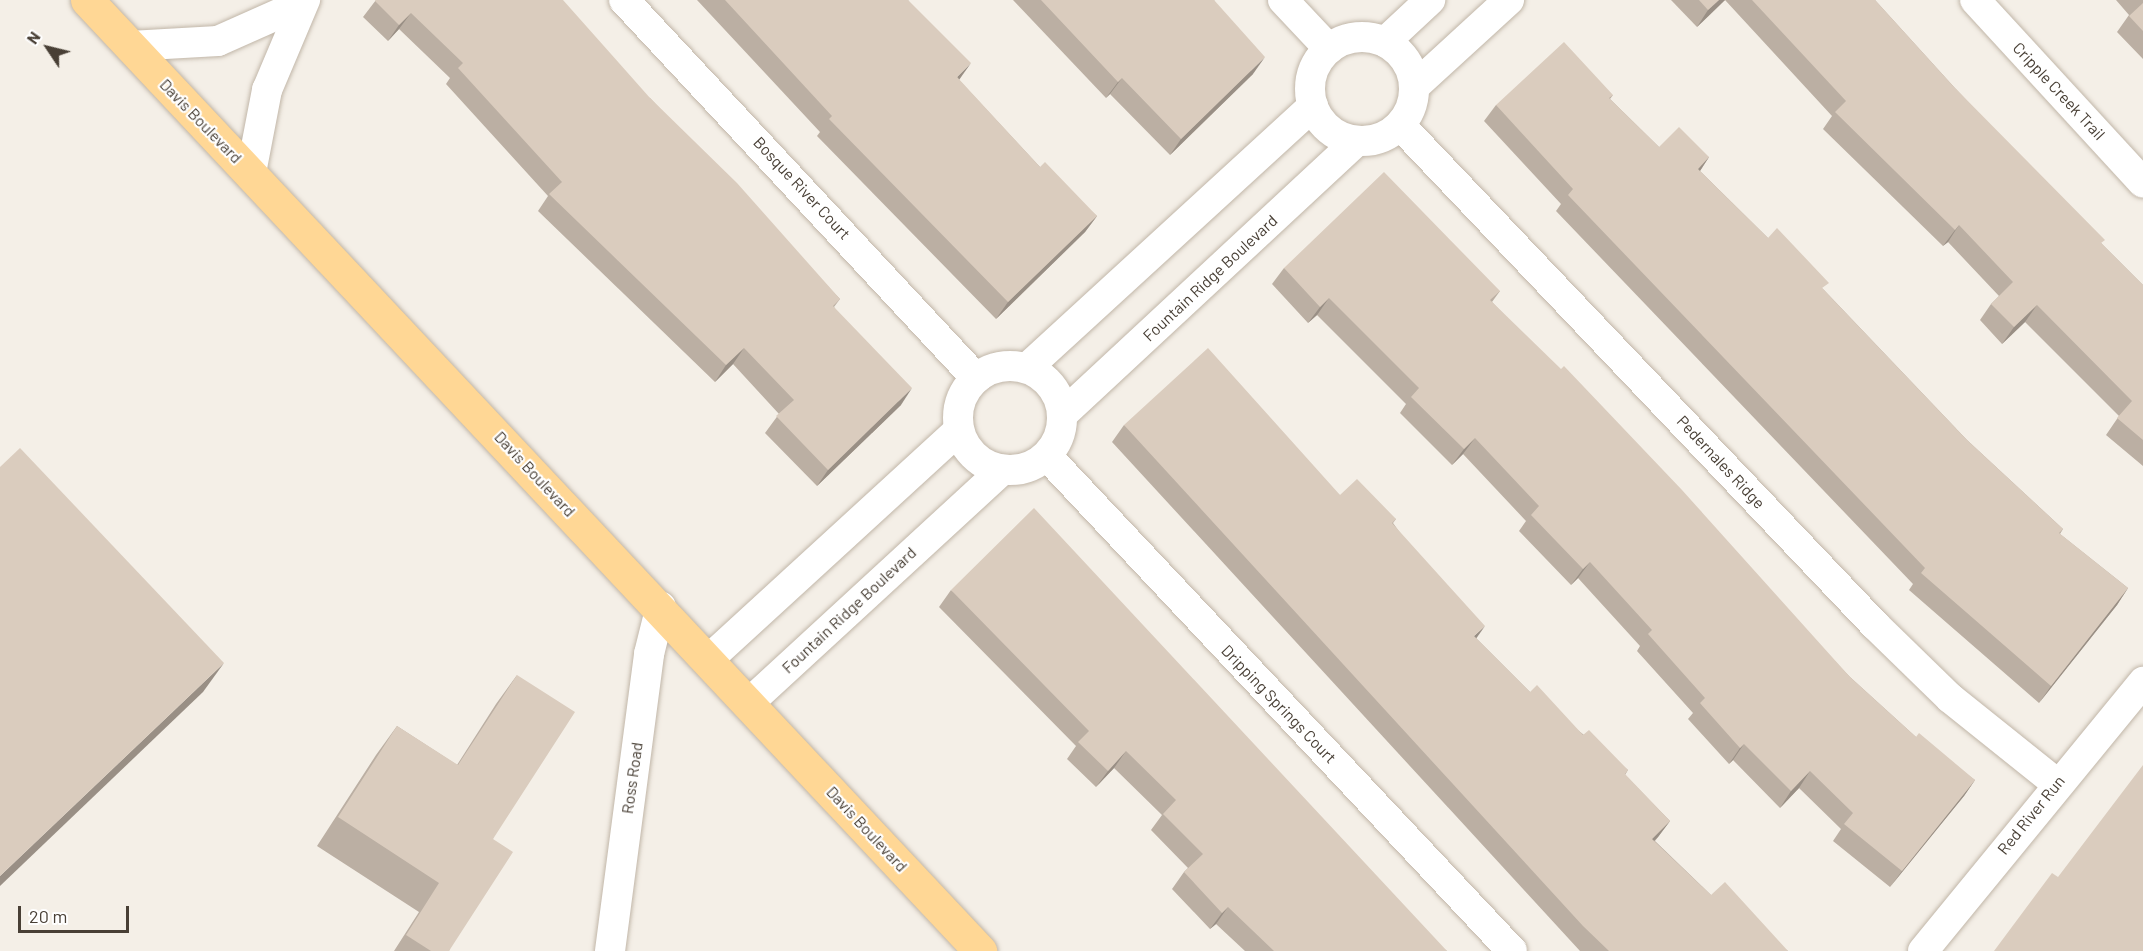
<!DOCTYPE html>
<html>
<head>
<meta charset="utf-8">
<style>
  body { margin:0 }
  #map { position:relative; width:2143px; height:951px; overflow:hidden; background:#f4efe7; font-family:Barlow,sans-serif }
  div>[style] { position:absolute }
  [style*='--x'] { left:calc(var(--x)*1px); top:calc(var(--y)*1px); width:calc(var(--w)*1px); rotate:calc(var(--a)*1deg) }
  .roads { filter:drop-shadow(0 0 2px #c1b6a8) drop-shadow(0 0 2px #c1b6a8) }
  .street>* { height:30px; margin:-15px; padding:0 15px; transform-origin:15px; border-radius:15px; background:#fff }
  .street>.ring { margin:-15px; padding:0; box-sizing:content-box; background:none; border:30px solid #fff; border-radius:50% }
  .primary>* { height:33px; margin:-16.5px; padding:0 16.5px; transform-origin:16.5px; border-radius:16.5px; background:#ffd795 }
  .wall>* { inset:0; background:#bbafa3 }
  .shaded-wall>* { inset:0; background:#998f85 }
  .building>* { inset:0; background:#daccbe }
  span { translate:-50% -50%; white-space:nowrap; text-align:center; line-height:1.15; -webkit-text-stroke:4.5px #fff; paint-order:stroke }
  .street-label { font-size:16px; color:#483f35 }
  .north { position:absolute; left:18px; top:18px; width:60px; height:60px; -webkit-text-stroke:4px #fff; paint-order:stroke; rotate:305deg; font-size:16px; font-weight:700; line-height:24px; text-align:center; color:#483f35 }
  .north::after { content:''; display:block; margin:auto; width:21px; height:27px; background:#483f35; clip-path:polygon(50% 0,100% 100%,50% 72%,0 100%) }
  .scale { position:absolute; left:18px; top:906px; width:111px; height:27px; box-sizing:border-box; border:3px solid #483f35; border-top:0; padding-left:8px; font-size:18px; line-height:21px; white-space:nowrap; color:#483f35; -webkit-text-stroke:4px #fff; paint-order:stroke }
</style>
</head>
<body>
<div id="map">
  <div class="roads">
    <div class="street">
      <div style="--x:624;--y:0;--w:517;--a:47.04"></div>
      <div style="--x:1283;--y:0;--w:67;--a:46.8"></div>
      <div style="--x:1975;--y:0;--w:248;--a:47.4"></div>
      <div class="ring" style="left:1310px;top:37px;width:74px;height:74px"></div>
      <div style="--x:1385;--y:42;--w:62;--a:-43"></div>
      <div style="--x:130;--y:46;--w:88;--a:-3.3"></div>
      <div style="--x:218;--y:41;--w:91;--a:-24"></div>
      <div style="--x:1414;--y:87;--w:129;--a:-42.5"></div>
      <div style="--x:1400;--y:125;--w:690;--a:46.47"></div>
      <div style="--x:1875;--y:625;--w:105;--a:44.2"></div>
      <div style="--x:1950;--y:698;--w:136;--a:38.7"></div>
      <div style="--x:251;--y:173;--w:85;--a:-79.1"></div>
      <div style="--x:267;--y:90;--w:98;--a:-67.1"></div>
      <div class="ring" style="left:958px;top:366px;width:74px;height:74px"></div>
      <div style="--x:1027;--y:368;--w:388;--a:-42.5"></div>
      <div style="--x:1063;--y:414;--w:401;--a:-42.9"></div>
      <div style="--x:1047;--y:456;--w:679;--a:46.79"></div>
      <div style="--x:709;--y:659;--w:339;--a:-42.5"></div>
      <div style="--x:750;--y:702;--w:343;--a:-42.6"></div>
      <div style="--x:610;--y:951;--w:300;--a:-82.5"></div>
      <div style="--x:649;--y:654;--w:49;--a:-76"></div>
      <div style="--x:1923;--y:951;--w:348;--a:-50.7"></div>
    </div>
    <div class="primary">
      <div style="--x:87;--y:0;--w:1305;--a:46.8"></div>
    </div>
  </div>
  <div class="wall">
    <div style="clip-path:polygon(376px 0,650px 98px,840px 299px,834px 307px,901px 405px,817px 486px,765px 433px,779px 414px,733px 364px,715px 382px,538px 211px,548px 196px,446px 84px,450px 78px,399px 29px,388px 41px,363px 17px)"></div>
    <div style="clip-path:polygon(697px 0,908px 0,959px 80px,1040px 167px,1097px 216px,1085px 232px,996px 319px,817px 136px,820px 132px)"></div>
    <div style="clip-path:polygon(1013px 0,1214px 0,1253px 74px,1170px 155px,1110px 94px,1106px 98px)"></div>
    <div style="clip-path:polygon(1671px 0,1725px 0,1697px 27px)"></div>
    <div style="clip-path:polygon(1725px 0,1875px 0,1954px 87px,2102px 244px,2143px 285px,2143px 466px,2106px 435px,2119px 416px,2025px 322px,2002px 344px,1980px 320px,1991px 304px,1999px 296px,1948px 242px,1943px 246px,1823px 129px,1832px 116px)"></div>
    <div style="clip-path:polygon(2116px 0,2143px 0,2143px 59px,2117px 32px,2129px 15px)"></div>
    <div style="clip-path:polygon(1613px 95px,1610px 99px,1659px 147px,1709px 157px,1700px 171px,1768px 238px,1824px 290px,1967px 440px,2063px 529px,2060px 534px,2128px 588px,2117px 605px,2039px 703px,1909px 590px,1913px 584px,1556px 211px,1561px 204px,1484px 121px,1496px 105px)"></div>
    <div style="clip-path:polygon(1284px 268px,1500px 291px,1492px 302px,1850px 677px,1916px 737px,1975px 780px,1964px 796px,1890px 887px,1833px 841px,1841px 829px,1799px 788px,1780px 808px,1733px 760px,1729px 764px,1688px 719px,1693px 713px,1637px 651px,1640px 646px,1578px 578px,1571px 585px,1519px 531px,1526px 521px,1463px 454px,1452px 465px,1400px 413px,1406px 404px,1317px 315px,1308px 323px,1272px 284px)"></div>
    <div style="clip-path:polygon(1124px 425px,1340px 495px,1396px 519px,1393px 523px,1476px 638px,1530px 692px,1628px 770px,1625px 775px,1670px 821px,1655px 841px,1711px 895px,1788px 951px,1580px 951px,1112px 442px)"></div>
    <div style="clip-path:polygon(951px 590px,1447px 951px,1245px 951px,1216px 924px,1210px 929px,1172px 889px,1184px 872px,1188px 868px,1151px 830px,1162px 815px,1114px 768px,1096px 787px,1067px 759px,1076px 746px,939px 607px)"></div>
    <div style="clip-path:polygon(517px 675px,493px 839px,449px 951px,394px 951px,419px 912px,317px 846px,376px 755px,397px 726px,457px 765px,496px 704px)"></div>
  </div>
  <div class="shaded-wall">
    <div style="clip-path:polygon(1719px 0,1725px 0,1697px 27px,1708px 10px)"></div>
    <div style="clip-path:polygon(411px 13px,399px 29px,388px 41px,399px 25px)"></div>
    <div style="clip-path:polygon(1265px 57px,1253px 74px,1170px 155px,1181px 139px)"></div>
    <div style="clip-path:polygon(971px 63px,959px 80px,957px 77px)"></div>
    <div style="clip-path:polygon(1122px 78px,1110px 94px,1106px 98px,1118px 82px)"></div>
    <div style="clip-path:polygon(1709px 157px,1698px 174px,1698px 169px)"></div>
    <div style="clip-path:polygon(1097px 216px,1085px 232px,996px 319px,1008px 302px)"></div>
    <div style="clip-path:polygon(1959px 225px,1948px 242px,1943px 246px,1955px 230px)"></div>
    <div style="clip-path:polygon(1329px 298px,1317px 315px,1308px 323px,1320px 307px)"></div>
    <div style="clip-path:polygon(2037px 305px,2025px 322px,2002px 344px,2014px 327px)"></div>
    <div style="clip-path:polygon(744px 348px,733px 364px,715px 382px,726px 365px)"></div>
    <div style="clip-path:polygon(912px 388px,901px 405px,817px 486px,828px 470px)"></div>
    <div style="clip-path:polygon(1475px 438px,1463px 454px,1452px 465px,1464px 449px)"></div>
    <div style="clip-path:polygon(1590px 562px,1578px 578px,1571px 585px,1583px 569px)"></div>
    <div style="clip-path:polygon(2128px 588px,2117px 605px,2039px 703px,2051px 686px)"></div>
    <div style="clip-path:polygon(1485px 626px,1473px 643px,1474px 636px)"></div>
    <div style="clip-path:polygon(224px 663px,203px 692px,0 886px,0 876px)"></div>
    <div style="clip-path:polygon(1744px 744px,1733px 760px,1729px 764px,1740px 748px)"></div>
    <div style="clip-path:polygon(1126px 751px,1114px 768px,1096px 787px,1108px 771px)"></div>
    <div style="clip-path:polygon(1810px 771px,1799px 788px,1780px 808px,1791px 791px)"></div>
    <div style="clip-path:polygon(1975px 780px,1964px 796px,1890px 887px,1902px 871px)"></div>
    <div style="clip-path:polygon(1670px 821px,1658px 837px,1640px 855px,1652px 839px)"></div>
    <div style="clip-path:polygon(1228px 907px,1216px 924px,1210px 929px,1222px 913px)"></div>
  </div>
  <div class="building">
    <div style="clip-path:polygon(376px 0,563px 0,650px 98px,737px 183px,840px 299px,833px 306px,912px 388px,828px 470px,776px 416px,794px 400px,744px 348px,726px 365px,549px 194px,562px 182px,458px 68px,463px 63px,411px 13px,399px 25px,375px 1px)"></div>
    <div style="clip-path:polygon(725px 0,908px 0,971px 63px,957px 77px,1040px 167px,1045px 162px,1097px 216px,1008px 302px,829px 119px,832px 116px)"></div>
    <div style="clip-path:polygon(1041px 0,1214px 0,1265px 57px,1181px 139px,1122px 78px,1118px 82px)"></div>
    <div style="clip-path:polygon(1699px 0,1719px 0,1708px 10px)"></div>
    <div style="clip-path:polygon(1752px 0,1875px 0,1954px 87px,2105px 240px,2101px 243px,2143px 285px,2143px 440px,2117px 418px,2132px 401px,2037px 305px,2014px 327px,1991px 304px,2013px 282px,1959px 225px,1955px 230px,1835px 112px,1846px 101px)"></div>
    <div style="clip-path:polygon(2143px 3px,2143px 31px,2129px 16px)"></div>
    <div style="clip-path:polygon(1564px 42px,1613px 95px,1609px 98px,1659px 147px,1679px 127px,1709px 157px,1698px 169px,1768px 238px,1777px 228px,1829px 283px,1822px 288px,1967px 440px,2063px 529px,2059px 533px,2128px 588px,2051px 686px,1921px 573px,1925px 568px,1568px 195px,1573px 189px,1496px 105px)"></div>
    <div style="clip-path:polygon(1384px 172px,1500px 291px,1490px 300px,1561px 369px,1564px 366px,1682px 490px,1850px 677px,1916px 737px,1919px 733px,1975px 780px,1902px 871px,1844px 824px,1853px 813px,1810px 771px,1791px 791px,1744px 744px,1740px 748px,1700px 703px,1705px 698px,1648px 634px,1652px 630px,1590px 562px,1583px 569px,1531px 515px,1539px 506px,1475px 438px,1464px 449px,1411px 397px,1419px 388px,1329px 298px,1320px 307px,1284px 268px)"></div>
    <div style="clip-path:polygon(1208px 348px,1340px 495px,1357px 479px,1396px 519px,1392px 523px,1485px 626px,1474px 636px,1530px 692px,1537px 685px,1583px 735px,1589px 730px,1628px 770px,1625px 774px,1670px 821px,1652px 839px,1711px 895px,1725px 882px,1788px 951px,1609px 951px,1583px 926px,1124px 425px)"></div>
    <div style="clip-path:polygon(20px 448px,224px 663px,0 876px,0 467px)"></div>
    <div style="clip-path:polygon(1034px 508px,1447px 951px,1274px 951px,1228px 907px,1222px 913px,1184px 872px,1203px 854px,1163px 814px,1176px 800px,1126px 751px,1108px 771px,1078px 742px,1089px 731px,951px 590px)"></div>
    <div style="clip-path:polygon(517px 675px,575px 712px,493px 839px,513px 852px,449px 951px,431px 951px,406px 935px,439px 883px,338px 817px,397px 726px,458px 765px)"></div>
    <div style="clip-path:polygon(2143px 765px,2143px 951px,1994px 951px,2052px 873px,2058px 877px)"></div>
  </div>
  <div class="street-label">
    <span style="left:2059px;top:91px;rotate:47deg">Cripple Creek Trail</span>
    <span style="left:201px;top:121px;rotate:46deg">Davis Boulevard</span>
    <span style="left:802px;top:188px;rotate:47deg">Bosque River Court</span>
    <span style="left:1210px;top:278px;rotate:-43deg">Fountain Ridge Boulevard</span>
    <span style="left:1721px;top:462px;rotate:47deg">Pedernales Ridge</span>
    <span style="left:535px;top:474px;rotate:47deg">Davis Boulevard</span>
    <span style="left:849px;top:610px;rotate:-43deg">Fountain Ridge Boulevard</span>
    <span style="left:1279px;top:704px;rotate:46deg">Dripping Springs Court</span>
    <span style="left:632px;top:778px;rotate:-82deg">Ross Road</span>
    <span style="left:2031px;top:815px;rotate:-51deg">Red River Run</span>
    <span style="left:867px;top:829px;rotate:47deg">Davis Boulevard</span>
  </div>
  <div class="north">N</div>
  <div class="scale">20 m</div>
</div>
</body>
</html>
